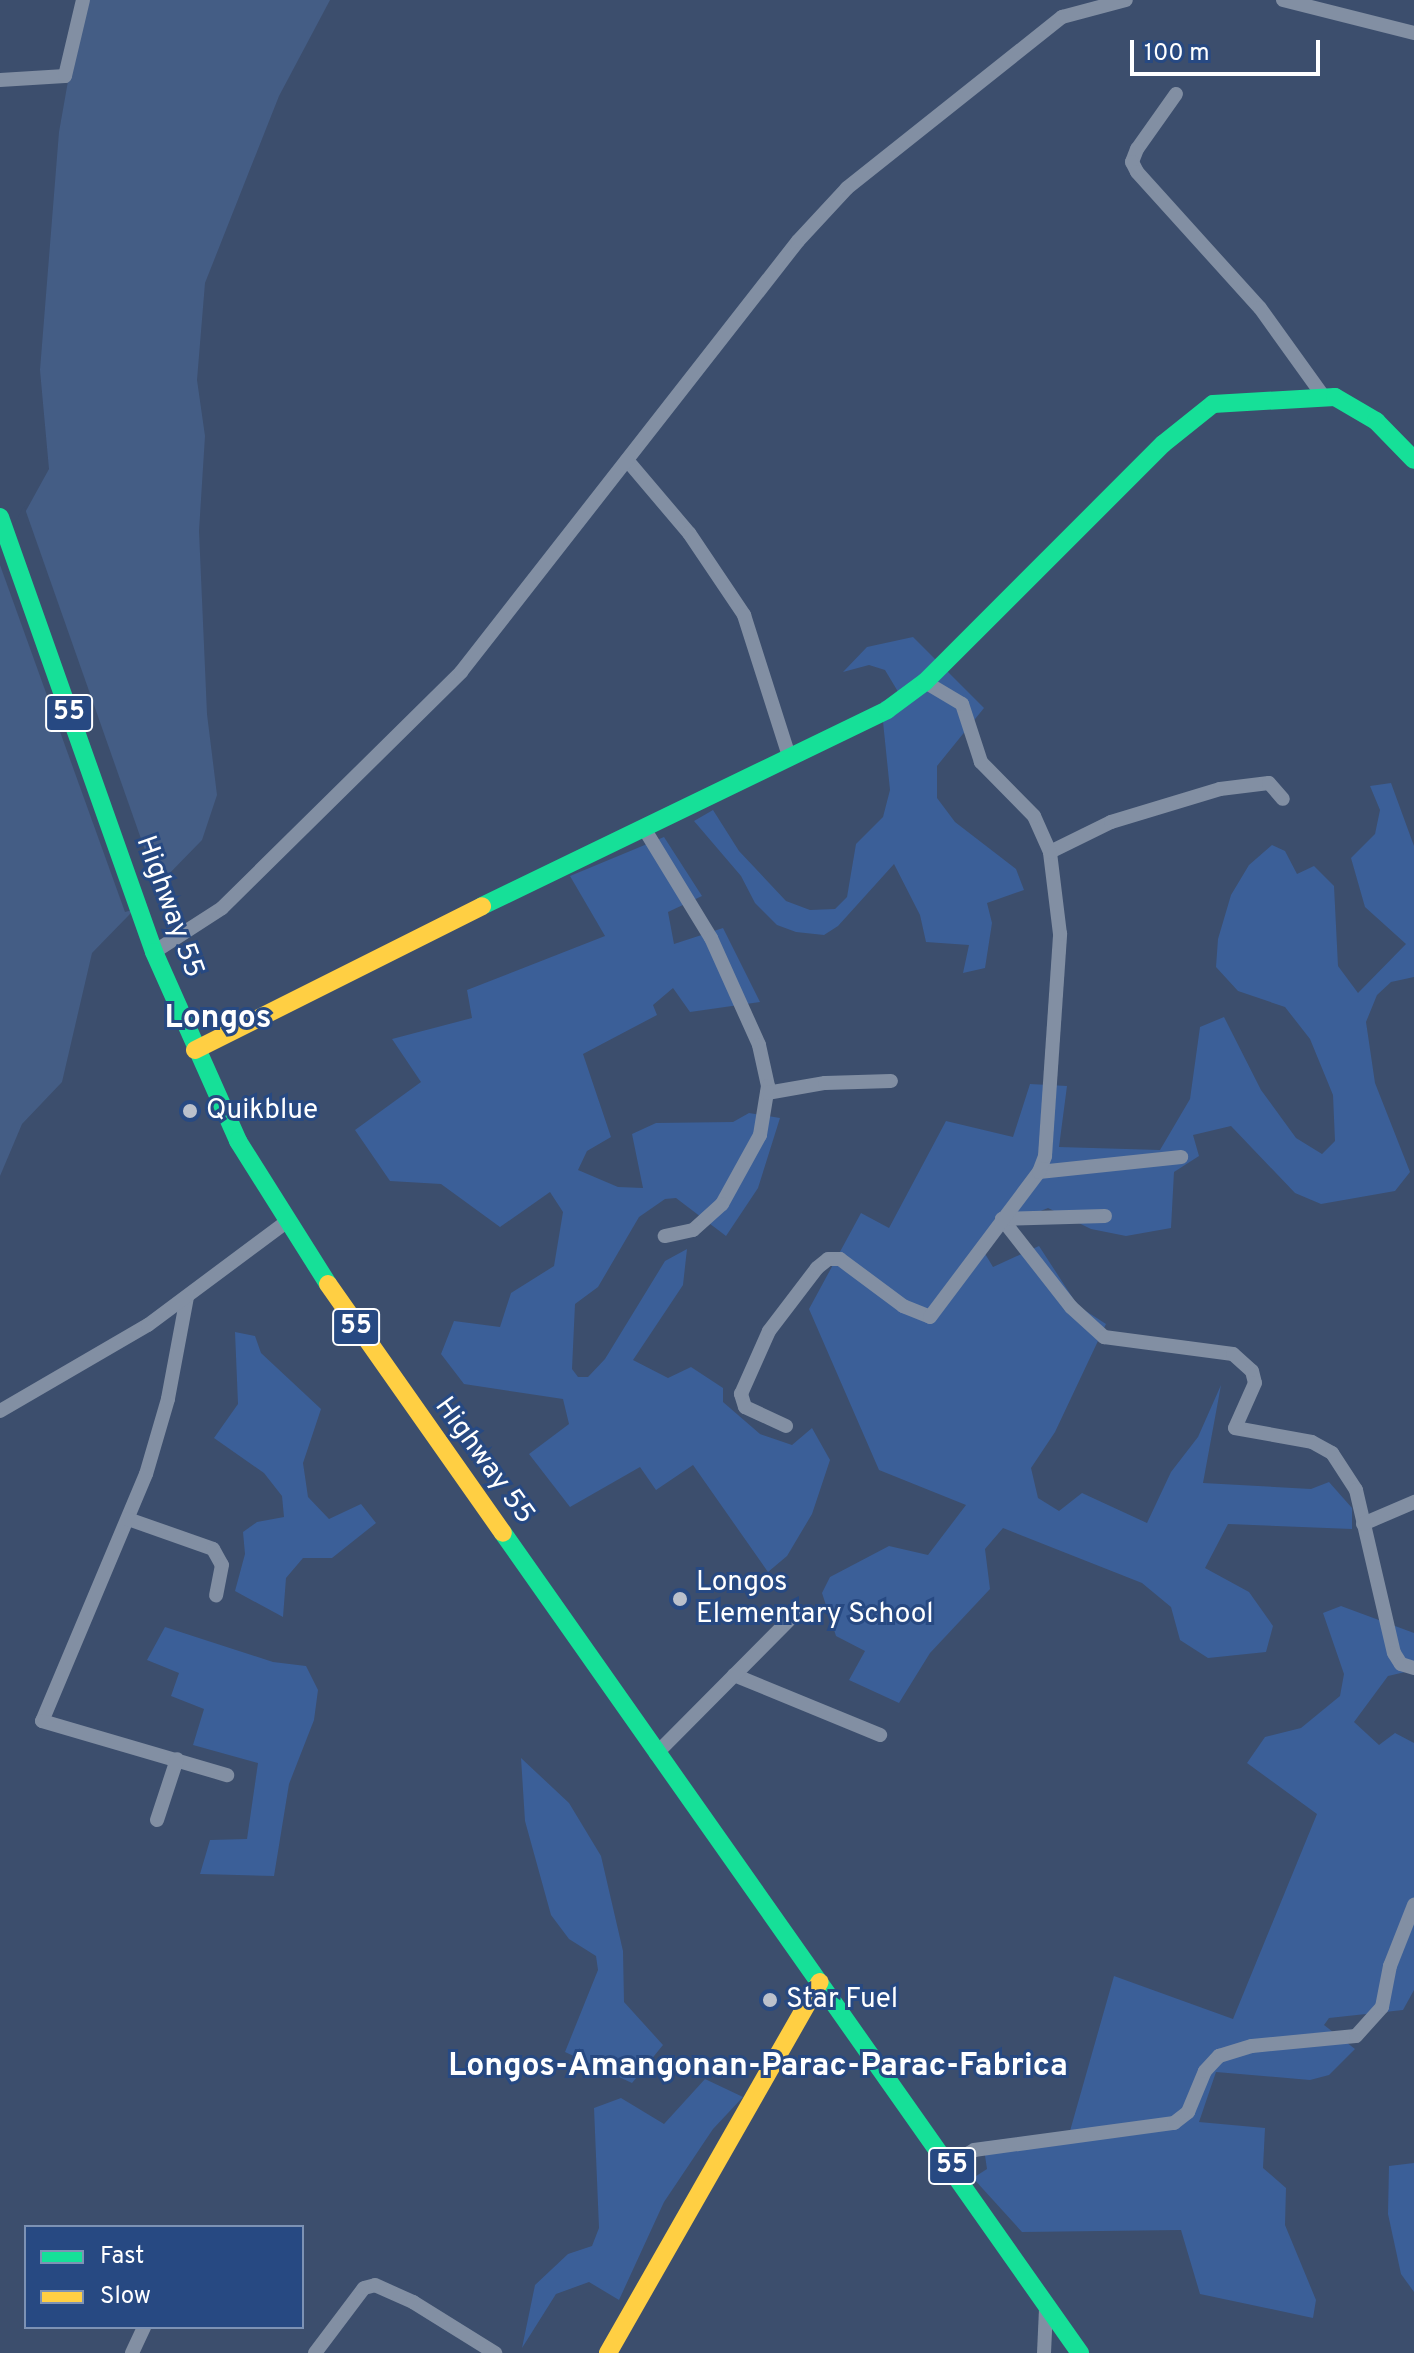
<!DOCTYPE html>
<html>
<head>
<meta charset="utf-8">
<style>
  body { margin:0 }
  #map { position:relative; width:1414px; height:2353px; overflow:hidden; background:#3c4e6d; font-family:Overpass,sans-serif }
  div>[style] { position:absolute }
  [style*='--x'] { left:calc(var(--x)*1px); top:calc(var(--y)*1px); width:calc(var(--w)*1px); rotate:calc(var(--a)*1deg) }
  .green>* { inset:0; background:#3b5f98 }
  .water>* { inset:0; background:#445d85 }
  .pier>* { inset:0; background:#3c4e6d }
  .street>* { height:14px; margin:-7px; padding:0 7px; transform-origin:7px; border-radius:7px; background:#828fa3 }
  .fast>* { height:18px; margin:-9px; padding:0 9px; transform-origin:9px; border-radius:9px; background:#16e098 }
  .slow>* { height:18px; margin:-9px; padding:0 9px; transform-origin:9px; border-radius:9px; background:#ffcf43 }
  .dots>* { width:22px; height:22px; translate:-50% -50%; box-sizing:border-box; border:4px solid #274982; border-radius:50% }
  span { translate:-50% -50%; white-space:nowrap; text-align:center; line-height:1.15; -webkit-text-stroke:6px #274982; paint-order:stroke }
  .shield-label span { padding:2px 6px; background:#274982; border:2px solid; border-radius:6px; -webkit-text-stroke-width:0 }
  .shield-label { font-size:26px; color:#fff; font-weight:700 }
  .street-label { font-size:28px; color:#fff }
  .poi-label { font-size:28px; color:#fff }
  .left { translate:0 -50%; text-align:left }
  .quarter-label { font-size:32px; color:#fff; font-weight:700 }
  .legend { position:absolute; left:24px; top:2225px; width:280px; height:104px; box-sizing:border-box; background:#274982; border:2px solid #7d92b4; margin:0; padding:10px 14px; list-style:none; font-size:24px; color:#fff }
  .legend li { display:flex; align-items:center; gap:16px; height:40px }
  .legend b { width:40px; border:2px solid #7d92b4 }
  .scale { position:absolute; left:1130px; top:40px; width:190px; height:36px; box-sizing:border-box; border:4px solid #fff; border-top:0; padding-left:10px; font-size:24px; line-height:28px; white-space:nowrap; color:#fff; -webkit-text-stroke:6px #274982; paint-order:stroke }
</style>
</head>
<body>
<div id="map">
  <div class="green">
    <div style="clip-path:polygon(913px 637px,984px 708px,937px 766px,937px 798px,955px 822px,1016px 869px,1024px 890px,987px 903px,992px 923px,985px 968px,963px 973px,969px 945px,926px 942px,920px 915px,894px 864px,838px 926px,824px 935px,796px 932px,777px 925px,755px 903px,741px 876px,694px 821px,713px 810px,739px 851px,786px 901px,810px 910px,835px 909px,847px 897px,856px 844px,883px 817px,890px 790px,881px 702px,900px 695px,885px 670px,869px 665px,843px 672px,867px 647px)"></div>
    <div style="clip-path:polygon(1391px 783px,1414px 846px,1414px 977px,1391px 982px,1377px 995px,1366px 1022px,1375px 1083px,1410px 1172px,1395px 1191px,1321px 1204px,1295px 1193px,1231px 1126px,1193px 1135px,1199px 1156px,1174px 1172px,1171px 1228px,1126px 1236px,1091px 1229px,1048px 1208px,1001px 1227px,984px 1252px,993px 1267px,1039px 1246px,1078px 1306px,1106px 1324px,1055px 1432px,1031px 1468px,1038px 1498px,1059px 1511px,1082px 1493px,1147px 1523px,1171px 1472px,1198px 1437px,1221px 1385px,1203px 1483px,1311px 1489px,1329px 1482px,1352px 1508px,1352px 1529px,1228px 1524px,1205px 1568px,1249px 1592px,1273px 1626px,1266px 1652px,1208px 1658px,1180px 1640px,1171px 1607px,1142px 1583px,1003px 1528px,985px 1549px,990px 1589px,930px 1653px,899px 1703px,849px 1680px,865px 1651px,836px 1636px,822px 1593px,830px 1577px,889px 1546px,928px 1555px,966px 1505px,879px 1470px,809px 1309px,861px 1213px,889px 1228px,946px 1121px,1013px 1137px,1030px 1084px,1067px 1086px,1059px 1147px,1160px 1150px,1190px 1099px,1200px 1027px,1224px 1017px,1261px 1090px,1296px 1138px,1322px 1154px,1335px 1141px,1333px 1095px,1310px 1039px,1285px 1007px,1238px 991px,1216px 967px,1218px 939px,1231px 895px,1249px 865px,1272px 845px,1285px 851px,1297px 874px,1314px 866px,1334px 886px,1338px 966px,1358px 993px,1406px 944px,1365px 907px,1351px 858px,1375px 834px,1380px 810px,1370px 786px)"></div>
    <div style="clip-path:polygon(664px 837px,702px 896px,668px 912px,674px 944px,723px 928px,760px 1002px,690px 1012px,673px 988px,653px 1005px,657px 1015px,583px 1054px,611px 1137px,587px 1151px,578px 1170px,618px 1187px,643px 1188px,632px 1134px,656px 1123px,733px 1122px,749px 1113px,780px 1118px,758px 1188px,726px 1236px,676px 1198px,665px 1199px,639px 1217px,598px 1287px,575px 1304px,572px 1369px,578px 1377px,588px 1377px,605px 1359px,665px 1261px,687px 1249px,683px 1285px,633px 1360px,668px 1378px,691px 1367px,723px 1388px,723px 1402px,760px 1434px,792px 1445px,812px 1428px,830px 1460px,812px 1514px,787px 1556px,768px 1572px,693px 1465px,656px 1490px,640px 1467px,570px 1507px,529px 1454px,569px 1424px,563px 1399px,464px 1384px,441px 1354px,454px 1321px,500px 1327px,511px 1293px,554px 1266px,563px 1212px,550px 1192px,500px 1227px,441px 1184px,390px 1181px,355px 1130px,421px 1082px,392px 1039px,472px 1018px,467px 990px,605px 936px,570px 876px)"></div>
    <div style="clip-path:polygon(235px 1332px,255px 1336px,261px 1353px,321px 1409px,303px 1463px,308px 1497px,329px 1519px,361px 1504px,376px 1523px,332px 1558px,303px 1558px,286px 1578px,283px 1617px,235px 1591px,245px 1554px,243px 1532px,257px 1522px,284px 1517px,282px 1496px,264px 1473px,214px 1438px,238px 1404px)"></div>
    <div style="clip-path:polygon(1341px 1606px,1414px 1633px,1414px 1670px,1388px 1676px,1354px 1722px,1379px 1745px,1395px 1733px,1414px 1743px,1414px 1990px,1403px 2010px,1329px 2018px,1324px 2025px,1355px 2049px,1329px 2075px,1310px 2080px,1216px 2072px,1199px 2122px,1265px 2128px,1263px 2168px,1286px 2188px,1285px 2225px,1316px 2300px,1313px 2318px,1200px 2294px,1181px 2230px,1022px 2232px,973px 2178px,987px 2169px,983px 2142px,1070px 2131px,1114px 1976px,1233px 2019px,1317px 1814px,1247px 1763px,1265px 1737px,1301px 1728px,1340px 1696px,1344px 1674px,1323px 1613px)"></div>
    <div style="clip-path:polygon(165px 1627px,273px 1662px,306px 1666px,318px 1690px,314px 1720px,289px 1784px,274px 1876px,200px 1874px,210px 1840px,247px 1839px,258px 1763px,193px 1745px,204px 1709px,171px 1696px,179px 1673px,147px 1660px)"></div>
    <div style="clip-path:polygon(521px 1758px,569px 1803px,601px 1856px,623px 1951px,624px 2002px,663px 2045px,632px 2083px,565px 2052px,598px 1970px,596px 1956px,569px 1939px,551px 1915px,525px 1821px)"></div>
    <div style="clip-path:polygon(705px 2079px,743px 2097px,713px 2129px,664px 2202px,619px 2300px,589px 2282px,556px 2294px,522px 2348px,535px 2285px,568px 2254px,592px 2246px,599px 2228px,594px 2108px,621px 2098px,664px 2124px)"></div>
    <div style="clip-path:polygon(1414px 2163px,1414px 2292px,1401px 2274px,1388px 2214px,1389px 2166px)"></div>
  </div>
  <div class="water">
    <div style="clip-path:polygon(87px 0,330px 0,279px 96px,205px 283px,197px 380px,205px 436px,199px 531px,207px 714px,217px 795px,202px 840px,92px 953px,62px 1082px,22px 1124px,0 1176px,0 558px,49px 469px,40px 370px,59px 132px,79px 19px)"></div>
  </div>
  <div class="pier">
    <div style="clip-path:polygon(24px 506px,159px 890px,143px 907px,125px 912px,0 565px,0 550px)"></div>
  </div>
  <div class="street">
    <div style="--x:1283;--y:0;--w:135;--a:14.1"></div>
    <div style="--x:0;--y:80;--w:65;--a:-3.5"></div>
    <div style="--x:65;--y:76;--w:78;--a:-76.7"></div>
    <div style="--x:1176;--y:94;--w:67;--a:125.3"></div>
    <div style="--x:1137;--y:149;--w:14;--a:111"></div>
    <div style="--x:1132;--y:162;--w:11;--a:63"></div>
    <div style="--x:1137;--y:172;--w:183;--a:47.9"></div>
    <div style="--x:1260;--y:308;--w:110;--a:54.3"></div>
    <div style="--x:627;--y:460;--w:96;--a:49.7"></div>
    <div style="--x:689;--y:533;--w:99;--a:56.1"></div>
    <div style="--x:744;--y:615;--w:151;--a:72.3"></div>
    <div style="--x:645;--y:830;--w:127;--a:58.6"></div>
    <div style="--x:711;--y:938;--w:117;--a:65.8"></div>
    <div style="--x:759;--y:1045;--w:42;--a:77.6"></div>
    <div style="--x:768;--y:1086;--w:50;--a:99.3"></div>
    <div style="--x:760;--y:1135;--w:79;--a:118.8"></div>
    <div style="--x:722;--y:1204;--w:39;--a:138"></div>
    <div style="--x:693;--y:1230;--w:29;--a:168"></div>
    <div style="--x:1050;--y:852;--w:68;--a:-26.2"></div>
    <div style="--x:1111;--y:822;--w:114;--a:-16.8"></div>
    <div style="--x:1220;--y:789;--w:49;--a:-7"></div>
    <div style="--x:1269;--y:783;--w:21;--a:49"></div>
    <div style="--x:154;--y:952;--w:81;--a:-32.9"></div>
    <div style="--x:222;--y:908;--w:336;--a:-44.6"></div>
    <div style="--x:461;--y:672;--w:547;--a:-51.98"></div>
    <div style="--x:798;--y:241;--w:72;--a:-47.2"></div>
    <div style="--x:847;--y:188;--w:275;--a:-38.5"></div>
    <div style="--x:1062;--y:17;--w:66;--a:-14.9"></div>
    <div style="--x:767;--y:1093;--w:59;--a:-9.8"></div>
    <div style="--x:825;--y:1083;--w:66;--a:-1.7"></div>
    <div style="--x:1039;--y:1172;--w:143;--a:-6"></div>
    <div style="--x:1002;--y:1219;--w:112;--a:51.9"></div>
    <div style="--x:1071;--y:1307;--w:45;--a:42.3"></div>
    <div style="--x:1104;--y:1337;--w:130;--a:7.5"></div>
    <div style="--x:1233;--y:1354;--w:25;--a:42"></div>
    <div style="--x:1252;--y:1371;--w:12;--a:76"></div>
    <div style="--x:1255;--y:1383;--w:49;--a:114"></div>
    <div style="--x:1235;--y:1428;--w:78;--a:10.3"></div>
    <div style="--x:1312;--y:1442;--w:23;--a:29"></div>
    <div style="--x:1332;--y:1453;--w:44;--a:57"></div>
    <div style="--x:1356;--y:1490;--w:167;--a:76.9"></div>
    <div style="--x:1394;--y:1653;--w:13;--a:58"></div>
    <div style="--x:1401;--y:1664;--w:14;--a:17"></div>
    <div style="--x:1002;--y:1219;--w:103;--a:-1.7"></div>
    <div style="--x:187;--y:1297;--w:104;--a:100.6"></div>
    <div style="--x:168;--y:1399;--w:78;--a:106.3"></div>
    <div style="--x:146;--y:1474;--w:268;--a:112.8"></div>
    <div style="--x:42;--y:1721;--w:193;--a:16.3"></div>
    <div style="--x:0;--y:1411;--w:171;--a:-30.2"></div>
    <div style="--x:148;--y:1325;--w:171;--a:-36.7"></div>
    <div style="--x:786;--y:1426;--w:45;--a:-155.1"></div>
    <div style="--x:745;--y:1407;--w:14;--a:-107"></div>
    <div style="--x:741;--y:1394;--w:69;--a:-66"></div>
    <div style="--x:769;--y:1331;--w:79;--a:-52.7"></div>
    <div style="--x:817;--y:1268;--w:14;--a:-39"></div>
    <div style="--x:828;--y:1259;--w:12;--a:0"></div>
    <div style="--x:840;--y:1259;--w:79;--a:36.7"></div>
    <div style="--x:903;--y:1306;--w:29;--a:22"></div>
    <div style="--x:930;--y:1317;--w:181;--a:-53.1"></div>
    <div style="--x:1039;--y:1172;--w:17;--a:-69"></div>
    <div style="--x:1045;--y:1156;--w:223;--a:-86.1"></div>
    <div style="--x:1060;--y:934;--w:83;--a:-97"></div>
    <div style="--x:1050;--y:852;--w:39;--a:-114"></div>
    <div style="--x:1034;--y:816;--w:76;--a:-134.5"></div>
    <div style="--x:981;--y:762;--w:61;--a:-108.1"></div>
    <div style="--x:962;--y:704;--w:43;--a:-149.3"></div>
    <div style="--x:128;--y:1519;--w:90;--a:19.4"></div>
    <div style="--x:213;--y:1549;--w:18;--a:61"></div>
    <div style="--x:222;--y:1565;--w:31;--a:101"></div>
    <div style="--x:1363;--y:1524;--w:56;--a:-23.3"></div>
    <div style="--x:734;--y:1675;--w:158;--a:22.3"></div>
    <div style="--x:656;--y:1754;--w:200;--a:-45.2"></div>
    <div style="--x:157;--y:1820;--w:64;--a:-71.8"></div>
    <div style="--x:950;--y:2163;--w:27;--a:-28"></div>
    <div style="--x:974;--y:2150;--w:202;--a:-7.7"></div>
    <div style="--x:1174;--y:2123;--w:18;--a:-38"></div>
    <div style="--x:1188;--y:2112;--w:44;--a:-67.5"></div>
    <div style="--x:1205;--y:2071;--w:21;--a:-47"></div>
    <div style="--x:1219;--y:2056;--w:34;--a:-17"></div>
    <div style="--x:1252;--y:2046;--w:104;--a:-5.5"></div>
    <div style="--x:1356;--y:2036;--w:39;--a:-48"></div>
    <div style="--x:1382;--y:2007;--w:42;--a:-79"></div>
    <div style="--x:1390;--y:1966;--w:66;--a:-68.5"></div>
    <div style="--x:132;--y:2353;--w:29;--a:-65"></div>
    <div style="--x:315;--y:2353;--w:81;--a:-53"></div>
    <div style="--x:364;--y:2288;--w:11;--a:-15"></div>
    <div style="--x:375;--y:2285;--w:42;--a:24.1"></div>
    <div style="--x:413;--y:2302;--w:97;--a:31.9"></div>
    <div style="--x:1044;--y:2353;--w:44;--a:-87.4"></div>
  </div>
  <div class="fast">
    <div style="--x:0;--y:517;--w:461;--a:70.5"></div>
    <div style="--x:154;--y:952;--w:207;--a:66"></div>
    <div style="--x:238;--y:1141;--w:169;--a:57.8"></div>
    <div style="--x:482;--y:906;--w:450;--a:-25.8"></div>
    <div style="--x:887;--y:710;--w:47;--a:-36.4"></div>
    <div style="--x:925;--y:682;--w:337;--a:-45"></div>
    <div style="--x:1163;--y:444;--w:64;--a:-38.7"></div>
    <div style="--x:1213;--y:404;--w:122;--a:-3.3"></div>
    <div style="--x:1335;--y:397;--w:48;--a:30.3"></div>
    <div style="--x:1376;--y:421;--w:54;--a:45.7"></div>
    <div style="--x:503;--y:1533;--w:1003;--a:54.87"></div>
  </div>
  <div class="slow">
    <div style="--x:195;--y:1050;--w:321;--a:-26.6"></div>
    <div style="--x:328;--y:1284;--w:304;--a:54.9"></div>
    <div style="--x:608;--y:2353;--w:427;--a:-60.3"></div>
  </div>
  <div class="dots">
    <div style="left:190px;top:1111px;background:#bbc1cc"></div>
    <div style="left:680px;top:1599px;background:#bbc1cc"></div>
    <div style="left:770px;top:2000px;background:#bbc1cc"></div>
  </div>
  <div class="shield-label">
    <span style="left:69px;top:713px">55</span>
    <span style="left:356px;top:1327px">55</span>
    <span style="left:952px;top:2166px">55</span>
  </div>
  <div class="street-label">
    <span style="left:169px;top:907px;rotate:70deg">Highway 55</span>
    <span style="left:484px;top:1461px;rotate:54deg">Highway 55</span>
  </div>
  <div class="poi-label">
    <span class="left" style="left:206px;top:1111px">Quikblue</span>
    <span class="left" style="left:696px;top:1599px">Longos<br>Elementary School</span>
    <span class="left" style="left:786px;top:2000px">Star Fuel</span>
  </div>
  <div class="quarter-label">
    <span style="left:218px;top:1019px">Longos</span>
    <span style="left:758px;top:2067px">Longos-Amangonan-Parac‑Parac-Fabrica</span>
  </div>
  <ul class="legend">
  <li><b style="height:10px;background:#16e098"></b>Fast</li>
  <li><b style="height:10px;background:#ffcf43"></b>Slow</li>
  </ul>
  <div class="scale">100 m</div>
</div>
</body>
</html>
